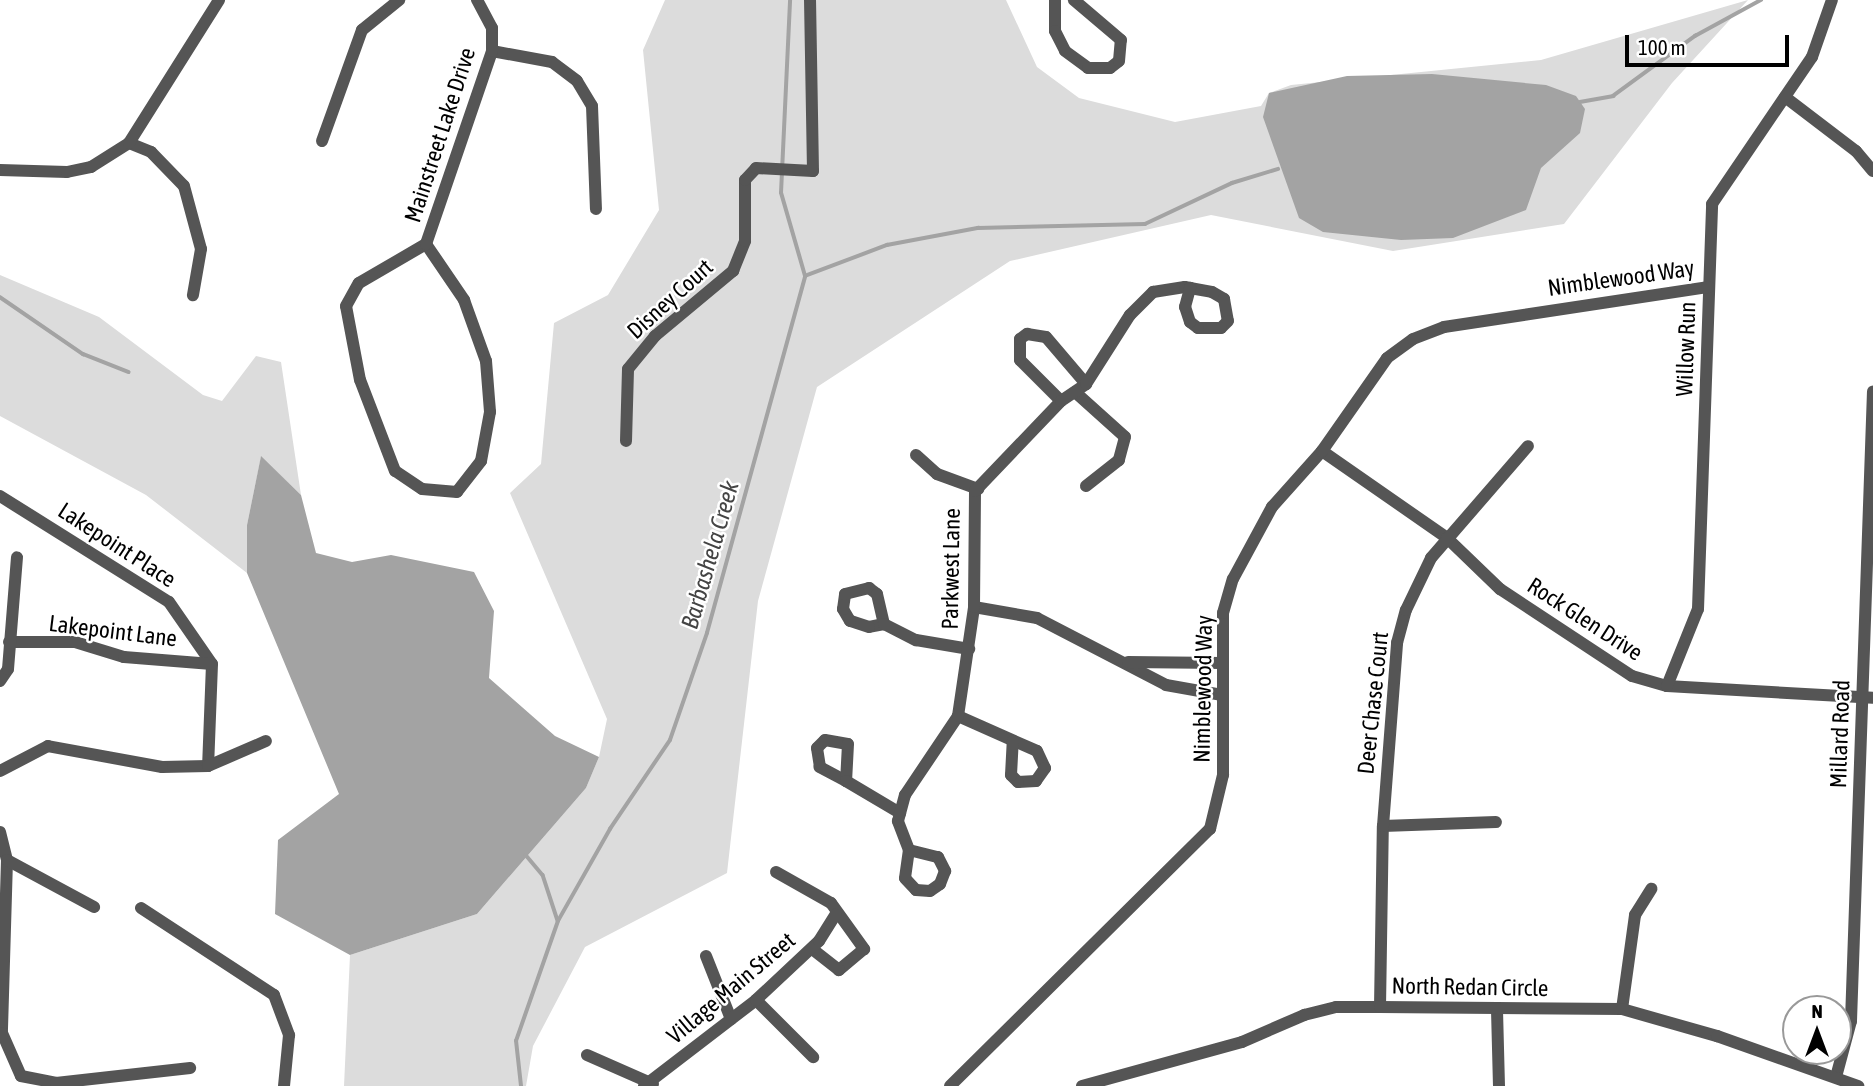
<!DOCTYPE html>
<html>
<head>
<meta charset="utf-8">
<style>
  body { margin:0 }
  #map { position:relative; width:1873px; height:1086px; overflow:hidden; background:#fff; font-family:"Asap Condensed",sans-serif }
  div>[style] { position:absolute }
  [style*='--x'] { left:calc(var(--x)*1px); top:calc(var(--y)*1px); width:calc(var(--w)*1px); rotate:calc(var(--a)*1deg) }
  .green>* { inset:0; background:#dcdcdc }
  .water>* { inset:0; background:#a3a3a3 }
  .stream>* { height:3.5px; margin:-1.75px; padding:0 1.75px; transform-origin:1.75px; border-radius:1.75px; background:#a3a3a3 }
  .minor>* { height:12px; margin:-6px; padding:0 6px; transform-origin:6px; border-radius:6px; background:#555 }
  span { translate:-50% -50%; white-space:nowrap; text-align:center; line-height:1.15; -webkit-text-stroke:5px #fff; paint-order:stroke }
  .street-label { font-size:23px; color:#000 }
  .water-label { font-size:24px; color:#444; font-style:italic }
  .north { position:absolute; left:1782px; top:995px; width:70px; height:70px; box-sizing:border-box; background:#fff; border:2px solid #999; border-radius:50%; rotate:0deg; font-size:19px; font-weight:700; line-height:28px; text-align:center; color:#000 }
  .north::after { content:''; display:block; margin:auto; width:24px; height:32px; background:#000; clip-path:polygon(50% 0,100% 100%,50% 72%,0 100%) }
  .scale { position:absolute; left:1625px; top:35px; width:164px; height:32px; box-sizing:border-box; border:4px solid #000; border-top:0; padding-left:9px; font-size:21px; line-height:24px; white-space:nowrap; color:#000; -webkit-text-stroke:5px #fff; paint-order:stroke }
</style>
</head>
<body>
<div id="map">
  <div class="green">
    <div style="clip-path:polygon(665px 0,1006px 0,1037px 67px,1079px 98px,1175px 122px,1261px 106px,1269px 93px,1291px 85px,1541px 60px,1748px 0,1672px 83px,1564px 224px,1393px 251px,1211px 215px,1010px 261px,817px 387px,758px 601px,727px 873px,585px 947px,533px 1046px,526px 1086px,344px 1086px,350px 955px,477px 914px,586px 788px,599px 757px,607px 719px,510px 493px,541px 464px,554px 323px,608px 295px,659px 210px,643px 50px)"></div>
    <div style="clip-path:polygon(0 275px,99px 317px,203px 395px,222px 401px,256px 356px,281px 362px,301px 495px,261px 457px,247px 525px,247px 573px,146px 495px,0 416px)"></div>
  </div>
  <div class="water">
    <div style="clip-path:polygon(1432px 74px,1546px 85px,1576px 96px,1585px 109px,1580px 133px,1541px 168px,1526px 210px,1453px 238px,1401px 240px,1323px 232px,1299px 218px,1263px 117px,1269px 93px,1347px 76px)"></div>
    <div style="clip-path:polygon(261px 456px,301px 495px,316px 553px,352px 562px,391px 555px,474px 572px,494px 611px,489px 678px,555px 736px,599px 757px,586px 788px,477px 914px,350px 955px,275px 914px,278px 840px,339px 794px,247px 573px,247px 525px)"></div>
  </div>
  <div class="stream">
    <div style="--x:1580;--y:102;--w:34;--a:-10"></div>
    <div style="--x:1613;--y:96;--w:102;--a:-36.2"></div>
    <div style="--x:1695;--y:36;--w:75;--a:-28.6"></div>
    <div style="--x:805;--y:276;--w:88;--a:-20.7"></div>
    <div style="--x:887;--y:245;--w:93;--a:-10.6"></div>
    <div style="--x:978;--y:228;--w:167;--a:-1.4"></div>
    <div style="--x:1145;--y:224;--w:96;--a:-25.2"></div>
    <div style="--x:1232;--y:183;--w:48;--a:-16.9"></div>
    <div style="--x:0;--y:297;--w:101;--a:34.5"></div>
    <div style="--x:83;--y:354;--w:49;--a:21.4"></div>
    <div style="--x:526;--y:855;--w:26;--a:50"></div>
    <div style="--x:543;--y:875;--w:48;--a:71.9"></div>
    <div style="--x:521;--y:1086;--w:45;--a:-96.3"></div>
    <div style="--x:516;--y:1041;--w:127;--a:-70.7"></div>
    <div style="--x:558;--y:921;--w:106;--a:-60.5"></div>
    <div style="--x:610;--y:829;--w:107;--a:-56"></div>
    <div style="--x:670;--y:740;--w:113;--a:-70.9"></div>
    <div style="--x:707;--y:633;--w:370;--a:-74.6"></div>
    <div style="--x:805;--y:276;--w:86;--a:-106.1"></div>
    <div style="--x:781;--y:193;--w:193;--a:-87.3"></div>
  </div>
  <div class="minor">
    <div style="--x:1055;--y:0;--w:31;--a:90"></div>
    <div style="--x:1055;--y:31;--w:22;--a:63"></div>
    <div style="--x:1065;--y:51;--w:29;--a:36"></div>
    <div style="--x:1088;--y:68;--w:22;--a:0"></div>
    <div style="--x:1110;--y:68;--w:11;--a:-38"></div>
    <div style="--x:1119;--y:61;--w:21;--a:-85"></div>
    <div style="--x:1121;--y:40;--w:62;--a:-139.6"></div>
    <div style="--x:492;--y:51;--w:61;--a:10.4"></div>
    <div style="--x:552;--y:62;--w:31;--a:37"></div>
    <div style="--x:577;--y:81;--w:29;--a:59"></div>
    <div style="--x:592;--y:106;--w:103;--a:87.8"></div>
    <div style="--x:1785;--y:97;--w:89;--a:37.3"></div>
    <div style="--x:1856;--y:151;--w:26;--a:50"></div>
    <div style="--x:322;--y:141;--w:118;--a:-70.2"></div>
    <div style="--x:362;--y:30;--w:48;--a:-39"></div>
    <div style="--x:129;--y:143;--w:24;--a:22"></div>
    <div style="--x:151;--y:152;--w:47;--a:45.9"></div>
    <div style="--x:184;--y:186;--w:65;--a:74.9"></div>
    <div style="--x:201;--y:249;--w:47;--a:99.9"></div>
    <div style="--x:0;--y:170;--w:67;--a:1.7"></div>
    <div style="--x:67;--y:172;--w:25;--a:-12"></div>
    <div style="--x:91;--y:167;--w:45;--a:-32.3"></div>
    <div style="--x:129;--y:143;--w:169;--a:-57.8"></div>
    <div style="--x:426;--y:244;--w:68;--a:55.8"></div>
    <div style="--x:464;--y:300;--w:65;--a:70.2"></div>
    <div style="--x:486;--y:361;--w:51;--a:85.5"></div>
    <div style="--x:490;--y:412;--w:50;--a:100.4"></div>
    <div style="--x:481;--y:461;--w:39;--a:128"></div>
    <div style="--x:457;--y:492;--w:35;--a:-175"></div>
    <div style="--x:422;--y:489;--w:32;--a:-146"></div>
    <div style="--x:395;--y:471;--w:97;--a:-111"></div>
    <div style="--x:360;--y:380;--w:75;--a:-100.7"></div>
    <div style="--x:346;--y:306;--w:26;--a:-61"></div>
    <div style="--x:359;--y:283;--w:78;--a:-30.2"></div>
    <div style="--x:426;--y:244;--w:204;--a:-71.1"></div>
    <div style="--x:492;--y:51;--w:23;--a:-90"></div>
    <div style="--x:492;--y:28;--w:32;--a:-118"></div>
    <div style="--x:1075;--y:392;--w:67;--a:42"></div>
    <div style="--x:1125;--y:437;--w:24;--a:105"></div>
    <div style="--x:1119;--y:460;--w:42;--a:141.8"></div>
    <div style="--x:1061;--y:401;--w:58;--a:-135"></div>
    <div style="--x:1020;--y:360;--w:21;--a:-90"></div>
    <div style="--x:1020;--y:339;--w:9;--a:-36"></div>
    <div style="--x:1027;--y:334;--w:19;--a:9"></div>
    <div style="--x:1046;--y:337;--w:62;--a:49.6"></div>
    <div style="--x:626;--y:441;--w:72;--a:-88.4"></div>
    <div style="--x:628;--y:369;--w:43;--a:-50.7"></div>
    <div style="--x:655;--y:336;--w:102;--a:-39.8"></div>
    <div style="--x:733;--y:271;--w:32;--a:-68"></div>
    <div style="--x:745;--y:241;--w:61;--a:-90"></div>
    <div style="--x:745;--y:180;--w:16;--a:-47"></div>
    <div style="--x:756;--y:168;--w:57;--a:3"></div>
    <div style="--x:813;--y:171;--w:171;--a:-91"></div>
    <div style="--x:1322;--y:451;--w:152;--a:34.8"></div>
    <div style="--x:1447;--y:538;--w:74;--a:43.9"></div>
    <div style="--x:1500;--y:589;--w:158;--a:33.4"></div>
    <div style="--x:1632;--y:676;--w:36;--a:16"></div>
    <div style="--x:1667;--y:686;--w:206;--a:3.3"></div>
    <div style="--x:916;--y:455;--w:28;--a:42"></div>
    <div style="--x:937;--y:474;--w:44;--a:20.1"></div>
    <div style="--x:0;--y:496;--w:199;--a:32.1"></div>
    <div style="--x:169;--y:602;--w:75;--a:55.3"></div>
    <div style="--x:212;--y:664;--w:102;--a:92.2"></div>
    <div style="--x:208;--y:766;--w:46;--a:178.8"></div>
    <div style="--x:162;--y:767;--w:116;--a:-169.6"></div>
    <div style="--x:48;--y:746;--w:54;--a:152.5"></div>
    <div style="--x:974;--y:607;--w:64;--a:9.9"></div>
    <div style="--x:1037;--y:618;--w:145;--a:27.4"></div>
    <div style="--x:1166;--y:685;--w:57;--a:10.1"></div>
    <div style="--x:884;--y:624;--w:15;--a:169"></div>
    <div style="--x:869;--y:627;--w:20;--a:-162"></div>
    <div style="--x:850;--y:621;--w:14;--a:-120"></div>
    <div style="--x:843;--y:609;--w:15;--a:-82"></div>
    <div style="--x:845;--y:594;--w:25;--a:-14"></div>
    <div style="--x:869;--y:588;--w:10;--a:37"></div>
    <div style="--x:877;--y:594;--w:31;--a:77"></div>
    <div style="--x:884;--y:624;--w:36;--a:27"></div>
    <div style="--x:916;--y:640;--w:54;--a:9.6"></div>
    <div style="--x:9;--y:642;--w:66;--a:0"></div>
    <div style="--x:75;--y:642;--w:51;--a:17"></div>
    <div style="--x:124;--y:657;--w:88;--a:4.5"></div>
    <div style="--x:1128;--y:662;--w:94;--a:0.6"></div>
    <div style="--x:0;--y:681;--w:14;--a:-56"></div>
    <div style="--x:8;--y:669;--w:112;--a:-85.4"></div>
    <div style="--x:1667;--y:686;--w:83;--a:-68.1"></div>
    <div style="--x:1698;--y:609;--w:405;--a:-88"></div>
    <div style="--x:1712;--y:204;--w:178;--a:-55.8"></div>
    <div style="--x:1812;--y:57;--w:60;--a:-70.7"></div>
    <div style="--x:958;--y:716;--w:86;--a:23.9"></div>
    <div style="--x:1037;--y:751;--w:19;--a:65"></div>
    <div style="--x:1045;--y:768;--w:16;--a:125"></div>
    <div style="--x:1036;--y:781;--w:18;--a:177"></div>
    <div style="--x:1018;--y:782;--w:10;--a:-135"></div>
    <div style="--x:1011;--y:775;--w:34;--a:-87"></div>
    <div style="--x:208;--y:766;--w:63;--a:-23.3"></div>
    <div style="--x:846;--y:781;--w:30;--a:-152"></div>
    <div style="--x:820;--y:767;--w:19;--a:-99"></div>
    <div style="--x:817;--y:748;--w:11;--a:-45"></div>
    <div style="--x:825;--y:740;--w:23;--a:10"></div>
    <div style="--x:848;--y:744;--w:37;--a:93"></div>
    <div style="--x:846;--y:781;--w:63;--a:30.7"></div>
    <div style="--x:1383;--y:826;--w:113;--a:-2"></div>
    <div style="--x:0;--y:832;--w:29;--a:76"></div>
    <div style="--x:7;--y:860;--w:173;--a:91.7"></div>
    <div style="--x:2;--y:1033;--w:47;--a:66.2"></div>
    <div style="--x:21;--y:1076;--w:36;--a:11"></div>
    <div style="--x:56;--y:1083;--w:135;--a:-6.4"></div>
    <div style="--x:909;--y:850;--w:30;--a:14"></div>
    <div style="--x:938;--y:857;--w:16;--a:63"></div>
    <div style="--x:945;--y:871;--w:14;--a:111"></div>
    <div style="--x:940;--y:884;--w:12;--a:145"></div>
    <div style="--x:930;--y:891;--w:14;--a:-176"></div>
    <div style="--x:916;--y:890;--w:16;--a:-133"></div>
    <div style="--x:905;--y:878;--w:28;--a:-82"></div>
    <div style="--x:909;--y:850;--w:31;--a:-111"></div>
    <div style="--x:898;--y:821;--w:27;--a:-75"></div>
    <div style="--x:905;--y:795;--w:95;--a:-56.1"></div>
    <div style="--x:958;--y:716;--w:110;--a:-81.6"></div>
    <div style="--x:974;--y:607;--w:116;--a:-89.5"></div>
    <div style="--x:975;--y:491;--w:124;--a:-46.3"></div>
    <div style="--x:1061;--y:401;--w:30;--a:-34"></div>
    <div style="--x:1086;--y:384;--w:82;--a:-57.5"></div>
    <div style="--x:1130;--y:315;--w:33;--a:-45"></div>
    <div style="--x:1153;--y:292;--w:32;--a:-9"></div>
    <div style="--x:1185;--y:287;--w:5;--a:11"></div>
    <div style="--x:1190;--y:288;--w:22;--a:10"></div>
    <div style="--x:1212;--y:292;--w:14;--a:30"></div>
    <div style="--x:1224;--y:299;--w:22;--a:80"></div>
    <div style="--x:1228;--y:321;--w:10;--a:135"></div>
    <div style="--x:1221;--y:328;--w:23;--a:180"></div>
    <div style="--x:1198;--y:328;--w:10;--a:-143"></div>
    <div style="--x:1190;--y:322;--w:16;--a:-108"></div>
    <div style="--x:1185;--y:307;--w:20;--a:-75"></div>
    <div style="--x:7;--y:860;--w:99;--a:28.4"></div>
    <div style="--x:776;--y:872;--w:63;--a:29.4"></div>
    <div style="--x:831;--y:903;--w:57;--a:54.3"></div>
    <div style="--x:864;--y:949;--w:33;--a:140"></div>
    <div style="--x:839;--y:970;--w:34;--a:-142"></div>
    <div style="--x:141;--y:908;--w:159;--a:33.2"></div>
    <div style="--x:274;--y:995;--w:43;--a:69.4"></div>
    <div style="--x:289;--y:1035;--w:51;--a:95.6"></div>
    <div style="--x:706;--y:956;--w:68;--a:68.4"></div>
    <div style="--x:756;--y:1000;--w:81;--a:45"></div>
    <div style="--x:1380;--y:1007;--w:181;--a:-89.1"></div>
    <div style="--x:1383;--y:826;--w:184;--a:-85.6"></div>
    <div style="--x:1397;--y:643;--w:34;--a:-75"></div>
    <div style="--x:1406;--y:610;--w:58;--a:-64.3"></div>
    <div style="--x:1431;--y:558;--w:148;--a:-49.1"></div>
    <div style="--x:1622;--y:1009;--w:95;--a:-82.1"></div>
    <div style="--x:1635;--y:915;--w:31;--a:-58"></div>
    <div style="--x:1497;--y:1010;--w:76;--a:88.5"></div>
    <div style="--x:587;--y:1055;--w:72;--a:23.7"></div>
    <div style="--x:1836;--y:1077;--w:58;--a:-75"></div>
    <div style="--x:1851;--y:1021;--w:630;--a:-88"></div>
    <div style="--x:644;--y:1086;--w:141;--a:-37.5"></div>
    <div style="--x:756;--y:1000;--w:86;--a:-43.1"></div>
    <div style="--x:819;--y:941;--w:31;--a:-58"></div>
    <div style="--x:950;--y:1086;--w:366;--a:-44.7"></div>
    <div style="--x:1210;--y:829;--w:56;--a:-76.5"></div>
    <div style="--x:1223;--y:775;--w:162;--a:-90"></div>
    <div style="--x:1223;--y:613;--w:35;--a:-74"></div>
    <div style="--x:1233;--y:579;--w:82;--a:-61.6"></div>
    <div style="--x:1272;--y:507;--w:75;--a:-48.2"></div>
    <div style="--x:1322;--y:451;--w:113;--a:-55"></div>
    <div style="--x:1387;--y:358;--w:32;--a:-36"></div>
    <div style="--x:1413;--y:339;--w:33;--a:-21"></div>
    <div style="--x:1444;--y:327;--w:268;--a:-8.6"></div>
    <div style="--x:1082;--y:1086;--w:166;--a:-15.4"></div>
    <div style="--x:1242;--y:1042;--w:68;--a:-23.5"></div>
    <div style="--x:1304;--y:1015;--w:33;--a:-14"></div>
    <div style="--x:1336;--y:1007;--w:44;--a:0"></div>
    <div style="--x:1380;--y:1007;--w:242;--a:0.5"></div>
    <div style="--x:1622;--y:1009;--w:99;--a:15.9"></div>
    <div style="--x:1717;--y:1036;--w:150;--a:19.5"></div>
  </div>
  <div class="street-label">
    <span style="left:440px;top:135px;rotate:-72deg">Mainstreet Lake Drive</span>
    <span style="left:1621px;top:278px;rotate:-8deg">Nimblewood Way</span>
    <span style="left:670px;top:299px;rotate:-42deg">Disney Court</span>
    <span style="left:1686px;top:349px;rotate:-88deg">Willow Run</span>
    <span style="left:117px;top:545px;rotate:33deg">Lakepoint Place</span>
    <span style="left:951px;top:569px;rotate:-89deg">Parkwest Lane</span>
    <span style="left:1585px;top:619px;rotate:33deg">Rock Glen Drive</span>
    <span style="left:113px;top:631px;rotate:7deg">Lakepoint Lane</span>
    <span style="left:1203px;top:689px;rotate:-89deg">Nimblewood Way</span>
    <span style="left:1373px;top:703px;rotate:-84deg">Deer Chase Court</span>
    <span style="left:1840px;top:734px;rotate:-88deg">Millard Road</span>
    <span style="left:1470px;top:987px;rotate:1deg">North Redan Circle</span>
    <span style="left:731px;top:988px;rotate:-40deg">Village Main Street</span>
  </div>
  <div class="water-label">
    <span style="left:710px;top:555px;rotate:-74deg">Barbashela Creek</span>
  </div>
  <div class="north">N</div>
  <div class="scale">100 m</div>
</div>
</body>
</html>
